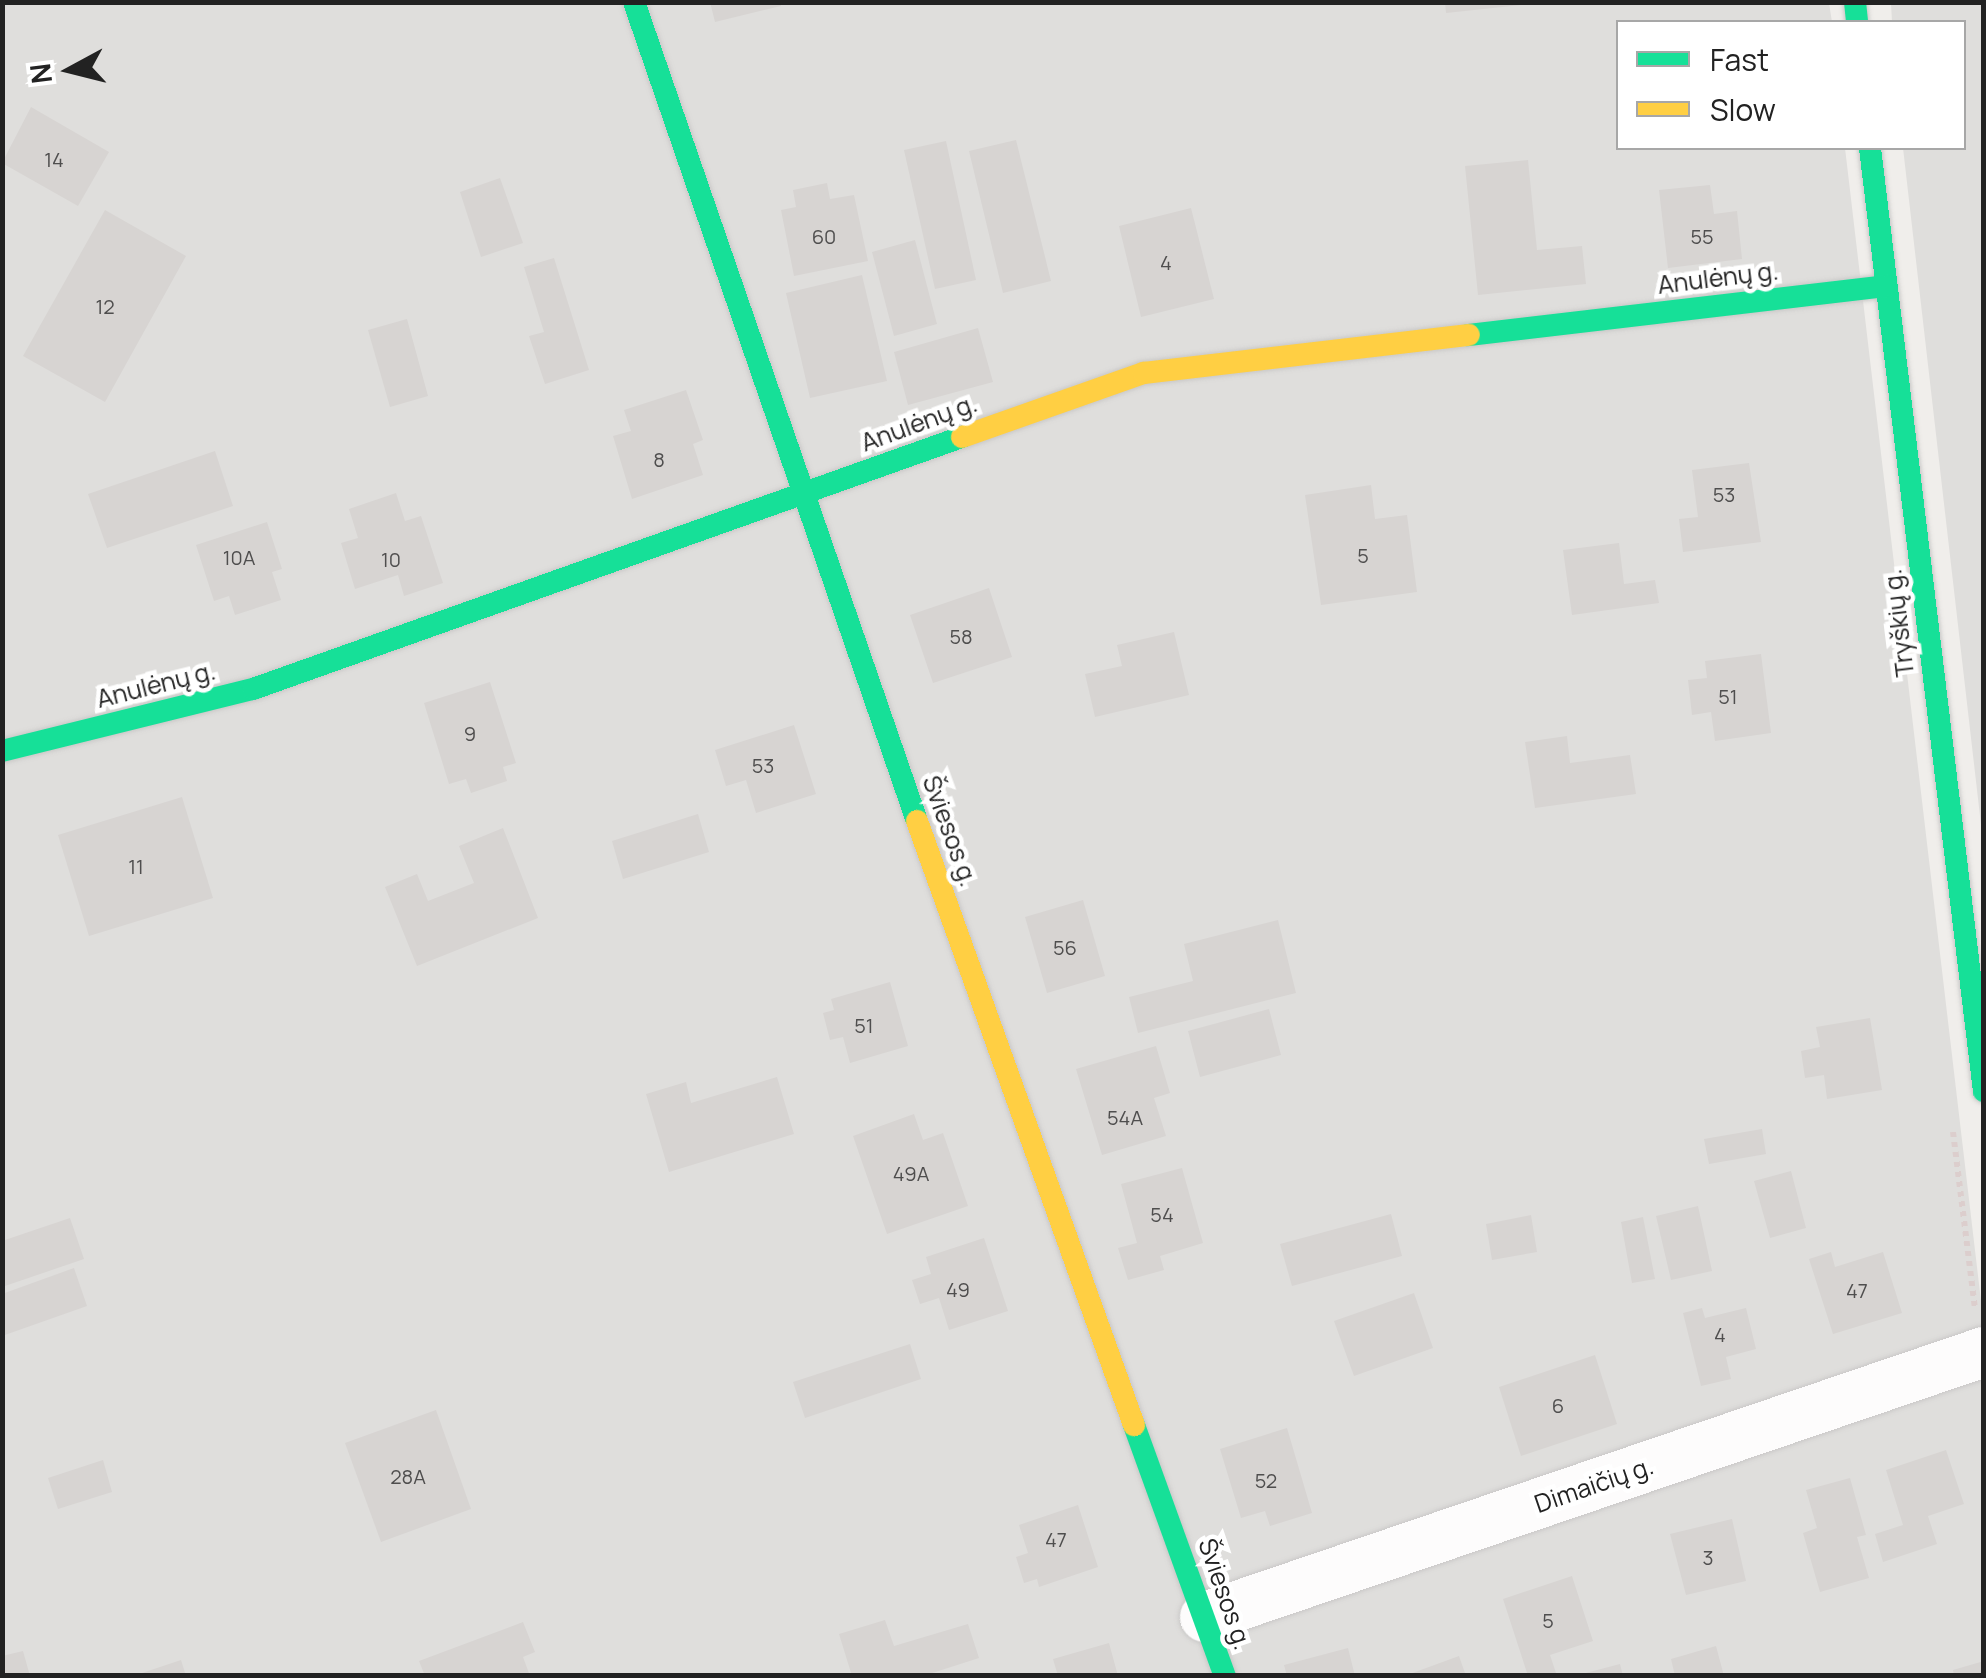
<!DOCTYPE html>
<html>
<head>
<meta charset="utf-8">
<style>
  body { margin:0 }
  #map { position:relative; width:1986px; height:1678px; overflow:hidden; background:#f0eeeb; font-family:Manrope,sans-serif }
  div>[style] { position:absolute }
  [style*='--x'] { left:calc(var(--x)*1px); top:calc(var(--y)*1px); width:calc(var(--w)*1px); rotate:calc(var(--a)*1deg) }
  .residential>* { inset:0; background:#dfdedc }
  .building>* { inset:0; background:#d7d4d2 }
  .path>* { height:6px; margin-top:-3px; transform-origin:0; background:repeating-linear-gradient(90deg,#dccecd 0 5px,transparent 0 10px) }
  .roads { filter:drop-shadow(0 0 2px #c9c8c7) drop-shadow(0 0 2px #c9c8c7) }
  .street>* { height:50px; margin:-25px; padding:0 25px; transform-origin:25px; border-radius:25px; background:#fdfcfc }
  .fast>* { height:22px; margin:-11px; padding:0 11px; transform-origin:11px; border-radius:11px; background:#16e098 }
  .slow>* { height:22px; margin:-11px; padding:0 11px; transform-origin:11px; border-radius:11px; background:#ffcf43 }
  span { translate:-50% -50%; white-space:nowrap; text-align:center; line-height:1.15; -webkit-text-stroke:9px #fff; paint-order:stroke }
  .number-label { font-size:20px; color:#4f4e4e }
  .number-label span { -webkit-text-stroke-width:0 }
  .street-label { font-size:25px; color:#222 }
  .frame { position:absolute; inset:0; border:5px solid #222; pointer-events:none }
  .legend { position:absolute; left:1616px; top:20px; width:350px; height:130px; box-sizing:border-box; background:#fff; border:2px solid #a7a7a7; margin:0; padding:12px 18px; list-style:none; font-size:30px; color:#222 }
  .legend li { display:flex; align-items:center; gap:20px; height:50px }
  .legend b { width:50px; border:2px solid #a7a7a7 }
  .north { position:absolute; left:20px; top:20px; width:100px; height:100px; -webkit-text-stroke:8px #fff; paint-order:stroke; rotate:263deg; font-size:28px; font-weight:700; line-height:40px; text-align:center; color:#222 }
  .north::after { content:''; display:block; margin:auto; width:35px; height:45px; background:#222; clip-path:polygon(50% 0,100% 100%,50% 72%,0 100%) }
</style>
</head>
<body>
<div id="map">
  <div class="residential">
    <div style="clip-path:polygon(3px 3px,1829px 3px,1832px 22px,1618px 22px,1618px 148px,1845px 148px,1983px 1318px,1983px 1675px,3px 1676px)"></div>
    <div style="clip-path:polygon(1891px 3px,1983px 3px,1983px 842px,1903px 148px,1964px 148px,1964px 22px,1892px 22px)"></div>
  </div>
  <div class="building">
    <div style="clip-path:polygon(710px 2px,780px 2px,781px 6px,715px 22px)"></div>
    <div style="clip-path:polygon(1445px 2px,1521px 2px,1521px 5px,1446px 13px)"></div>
    <div style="clip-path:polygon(31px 107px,109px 152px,78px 206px,2px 163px)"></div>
    <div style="clip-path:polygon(1016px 140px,1051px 281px,1003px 293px,969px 151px)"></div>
    <div style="clip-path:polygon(946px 141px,976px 280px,935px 289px,904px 150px)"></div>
    <div style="clip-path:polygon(1528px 160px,1537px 250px,1582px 246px,1586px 284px,1478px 295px,1465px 166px)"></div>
    <div style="clip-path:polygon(500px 178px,523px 243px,481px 257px,460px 192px)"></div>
    <div style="clip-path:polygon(827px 183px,830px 199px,854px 195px,868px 261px,794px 276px,781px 210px,796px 207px,793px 190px)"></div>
    <div style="clip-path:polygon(1710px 185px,1714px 214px,1737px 211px,1742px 259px,1668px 268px,1659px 190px)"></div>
    <div style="clip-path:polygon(1191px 208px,1214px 299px,1141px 317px,1119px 226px)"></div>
    <div style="clip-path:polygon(105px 210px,186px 256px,105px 402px,23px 356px)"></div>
    <div style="clip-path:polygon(915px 240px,937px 324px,894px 336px,872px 252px)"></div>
    <div style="clip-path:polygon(554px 258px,589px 370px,545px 384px,529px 336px,544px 332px,524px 267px)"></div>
    <div style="clip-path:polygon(862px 275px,887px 381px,810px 398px,786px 293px)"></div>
    <div style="clip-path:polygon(407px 319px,428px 396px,390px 407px,368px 330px)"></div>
    <div style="clip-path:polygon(978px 328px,993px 382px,908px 405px,894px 352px)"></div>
    <div style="clip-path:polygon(686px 390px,703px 440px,693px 444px,703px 475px,632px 499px,613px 436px,631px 431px,624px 410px)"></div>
    <div style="clip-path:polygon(215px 451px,233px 506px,107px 548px,88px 494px)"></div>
    <div style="clip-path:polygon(1749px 463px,1761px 542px,1683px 552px,1679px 519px,1698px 517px,1692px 470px)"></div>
    <div style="clip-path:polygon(1371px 485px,1375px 519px,1407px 515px,1417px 592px,1321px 605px,1305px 495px)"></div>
    <div style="clip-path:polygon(396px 493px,405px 521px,421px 516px,443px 583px,404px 596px,398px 575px,355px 589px,341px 543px,358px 538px,349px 509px)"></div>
    <div style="clip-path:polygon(267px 522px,282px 569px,272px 572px,281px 600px,235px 615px,229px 596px,214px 601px,196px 545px)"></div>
    <div style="clip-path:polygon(1619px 543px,1624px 584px,1655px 580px,1659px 603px,1572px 615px,1563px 550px)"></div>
    <div style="clip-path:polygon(989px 588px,1012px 657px,933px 683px,910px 615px)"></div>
    <div style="clip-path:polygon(1174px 632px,1189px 695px,1095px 717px,1085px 674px,1122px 666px,1117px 645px)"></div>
    <div style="clip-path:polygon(1761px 654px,1771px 733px,1715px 741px,1711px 712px,1692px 715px,1688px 680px,1707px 678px,1705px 661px)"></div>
    <div style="clip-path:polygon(490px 682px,516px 763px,503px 767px,507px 781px,471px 793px,466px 779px,449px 784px,424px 703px)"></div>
    <div style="clip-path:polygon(794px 725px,816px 794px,756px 813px,746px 780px,726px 786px,715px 750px)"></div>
    <div style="clip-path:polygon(1567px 736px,1570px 763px,1630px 755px,1636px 794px,1535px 808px,1525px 742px)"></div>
    <div style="clip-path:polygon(182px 797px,213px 898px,89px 936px,58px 835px)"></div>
    <div style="clip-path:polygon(698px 814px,709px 852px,623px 879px,612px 841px)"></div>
    <div style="clip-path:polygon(503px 828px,538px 918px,417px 966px,385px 887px,417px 874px,428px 901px,474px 883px,459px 846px)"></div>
    <div style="clip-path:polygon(1083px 900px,1105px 976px,1047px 993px,1025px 917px)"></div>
    <div style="clip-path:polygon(1278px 920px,1296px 993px,1138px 1033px,1129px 997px,1193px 981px,1184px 944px)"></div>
    <div style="clip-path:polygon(890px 982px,908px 1046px,850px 1063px,843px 1037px,830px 1040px,823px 1013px,834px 1010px,831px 999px)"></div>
    <div style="clip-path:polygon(1269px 1009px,1281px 1055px,1200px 1077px,1188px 1031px)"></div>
    <div style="clip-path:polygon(1870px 1018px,1882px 1090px,1827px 1099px,1824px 1075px,1805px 1078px,1801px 1051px,1820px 1047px,1816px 1027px)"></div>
    <div style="clip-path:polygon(1156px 1046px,1170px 1093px,1154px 1098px,1166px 1136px,1102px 1155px,1076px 1069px)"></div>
    <div style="clip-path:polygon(777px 1077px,794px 1134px,669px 1172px,646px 1094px,686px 1082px,691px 1103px)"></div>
    <div style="clip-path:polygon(914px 1114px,923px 1140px,943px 1133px,968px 1206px,887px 1234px,853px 1136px)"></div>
    <div style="clip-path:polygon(1762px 1129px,1766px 1154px,1709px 1164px,1704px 1139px)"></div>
    <div style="clip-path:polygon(1182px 1168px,1203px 1243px,1160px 1256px,1164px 1270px,1128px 1280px,1118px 1248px,1137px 1243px,1121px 1184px)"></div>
    <div style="clip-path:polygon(1791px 1171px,1806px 1228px,1770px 1238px,1754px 1181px)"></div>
    <div style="clip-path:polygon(1698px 1206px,1712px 1271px,1671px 1280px,1656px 1216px)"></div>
    <div style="clip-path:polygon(1391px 1214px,1402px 1256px,1292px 1286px,1280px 1244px)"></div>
    <div style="clip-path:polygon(1531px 1215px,1537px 1252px,1492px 1260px,1486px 1224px)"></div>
    <div style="clip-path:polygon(1643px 1217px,1655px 1279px,1632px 1283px,1621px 1222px)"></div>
    <div style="clip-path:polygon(70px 1218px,84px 1259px,2px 1287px,2px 1241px)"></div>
    <div style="clip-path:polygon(984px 1238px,1008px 1311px,949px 1330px,939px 1298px,920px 1304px,912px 1280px,931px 1274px,926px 1257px)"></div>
    <div style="clip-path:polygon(1831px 1252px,1835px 1267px,1883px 1252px,1902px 1313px,1833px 1334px,1809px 1259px)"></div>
    <div style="clip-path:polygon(74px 1268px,87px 1306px,2px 1336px,2px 1294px)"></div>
    <div style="clip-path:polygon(1414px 1293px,1433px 1348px,1354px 1376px,1334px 1321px)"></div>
    <div style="clip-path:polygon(1702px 1308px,1705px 1318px,1746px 1308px,1756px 1349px,1726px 1357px,1731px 1379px,1701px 1386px,1683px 1313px)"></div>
    <div style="clip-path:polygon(910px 1344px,921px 1379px,805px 1418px,793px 1382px)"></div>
    <div style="clip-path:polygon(1595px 1355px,1617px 1424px,1521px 1456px,1499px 1387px)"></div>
    <div style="clip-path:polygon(436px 1410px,471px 1509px,381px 1542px,345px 1443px)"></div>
    <div style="clip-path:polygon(1287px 1428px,1312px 1513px,1270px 1526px,1265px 1511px,1241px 1518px,1220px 1449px)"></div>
    <div style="clip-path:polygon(1946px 1450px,1964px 1504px,1928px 1516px,1937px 1544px,1883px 1562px,1875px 1534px,1903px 1525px,1886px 1470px)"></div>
    <div style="clip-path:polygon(103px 1460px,112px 1492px,58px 1509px,48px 1478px)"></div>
    <div style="clip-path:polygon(1850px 1478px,1866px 1535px,1857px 1537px,1869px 1578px,1820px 1592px,1803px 1533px,1817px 1528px,1806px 1490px)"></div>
    <div style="clip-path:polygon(1078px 1505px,1098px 1567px,1039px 1587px,1037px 1579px,1024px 1583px,1016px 1557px,1028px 1553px,1019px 1525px)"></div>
    <div style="clip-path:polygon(1732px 1519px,1746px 1581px,1686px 1595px,1670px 1534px)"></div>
    <div style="clip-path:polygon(1572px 1576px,1593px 1641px,1550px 1655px,1557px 1676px,1528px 1676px,1503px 1599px)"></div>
    <div style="clip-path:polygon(885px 1620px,894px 1646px,968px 1624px,979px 1658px,923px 1676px,852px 1676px,839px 1634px)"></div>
    <div style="clip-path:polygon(523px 1622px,535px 1652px,523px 1657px,530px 1676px,425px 1676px,419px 1661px)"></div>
    <div style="clip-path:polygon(1109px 1643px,1118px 1676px,1058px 1676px,1053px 1659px)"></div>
    <div style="clip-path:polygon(1716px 1646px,1724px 1676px,1675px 1676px,1671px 1659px)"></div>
    <div style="clip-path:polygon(1348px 1648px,1355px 1676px,1287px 1676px,1284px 1665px)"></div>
    <div style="clip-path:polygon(23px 1651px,30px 1676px,2px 1676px,2px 1656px)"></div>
    <div style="clip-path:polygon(1459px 1656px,1466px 1676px,1407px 1676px,1407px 1675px)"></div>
    <div style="clip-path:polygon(181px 1660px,186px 1676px,136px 1676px,136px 1675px)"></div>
    <div style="clip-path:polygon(1984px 1661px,1984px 1676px,1954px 1676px,1953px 1670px)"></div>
    <div style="clip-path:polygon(1620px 1664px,1623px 1676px,1582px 1676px,1582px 1674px)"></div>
  </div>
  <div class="path">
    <div style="--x:1953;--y:1132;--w:177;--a:82.9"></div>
  </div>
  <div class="roads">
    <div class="street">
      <div style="--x:1205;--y:1617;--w:823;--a:-18.79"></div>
    </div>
    <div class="fast">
      <div style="--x:634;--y:2;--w:867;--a:70.94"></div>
      <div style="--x:1855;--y:2;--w:20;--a:84"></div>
      <div style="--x:1870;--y:148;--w:950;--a:83.11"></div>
      <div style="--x:1469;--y:335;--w:419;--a:-6.7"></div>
      <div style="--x:2;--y:751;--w:259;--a:-13.9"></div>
      <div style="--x:253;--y:689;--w:752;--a:-19.57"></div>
      <div style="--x:1134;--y:1425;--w:267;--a:70.1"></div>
    </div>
    <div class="slow">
      <div style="--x:962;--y:437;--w:193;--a:-19.4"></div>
      <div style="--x:1144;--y:373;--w:327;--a:-6.7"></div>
      <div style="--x:917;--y:821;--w:642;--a:70.24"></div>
    </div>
  </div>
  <div class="number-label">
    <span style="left:54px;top:159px">14</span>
    <span style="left:824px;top:236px">60</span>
    <span style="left:1702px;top:236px">55</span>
    <span style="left:1166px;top:262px">4</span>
    <span style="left:105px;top:306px">12</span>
    <span style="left:659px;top:459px">8</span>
    <span style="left:1724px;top:494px">53</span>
    <span style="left:1363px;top:555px">5</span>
    <span style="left:239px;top:557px">10A</span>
    <span style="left:391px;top:559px">10</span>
    <span style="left:961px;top:636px">58</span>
    <span style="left:1728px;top:696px">51</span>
    <span style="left:470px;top:733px">9</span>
    <span style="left:763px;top:765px">53</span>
    <span style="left:136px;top:866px">11</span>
    <span style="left:1065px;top:947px">56</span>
    <span style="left:864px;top:1025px">51</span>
    <span style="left:1125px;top:1117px">54A</span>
    <span style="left:911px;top:1173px">49A</span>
    <span style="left:1162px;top:1214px">54</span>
    <span style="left:958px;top:1289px">49</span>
    <span style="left:1857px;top:1290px">47</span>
    <span style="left:1720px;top:1334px">4</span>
    <span style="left:1558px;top:1405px">6</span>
    <span style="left:408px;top:1476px">28A</span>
    <span style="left:1266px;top:1480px">52</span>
    <span style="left:1056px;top:1539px">47</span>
    <span style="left:1708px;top:1557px">3</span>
    <span style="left:1548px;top:1620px">5</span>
  </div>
  <div class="street-label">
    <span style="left:1718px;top:278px;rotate:-7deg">Anulėnų g.</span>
    <span style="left:919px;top:423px;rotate:-20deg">Anulėnų g.</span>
    <span style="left:1899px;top:623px;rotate:-97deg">Tryškių g.</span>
    <span style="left:156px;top:685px;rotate:-14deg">Anulėnų g.</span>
    <span style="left:950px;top:831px;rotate:70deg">Šviesos g.</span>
    <span style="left:1594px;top:1485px;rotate:-19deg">Dimaičių g.</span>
    <span style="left:1225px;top:1594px;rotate:71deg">Šviesos g.</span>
  </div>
  <div class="frame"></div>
  <ul class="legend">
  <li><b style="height:12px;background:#16e098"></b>Fast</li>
  <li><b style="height:12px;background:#ffcf43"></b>Slow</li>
  </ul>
  <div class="north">N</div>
</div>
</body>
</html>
